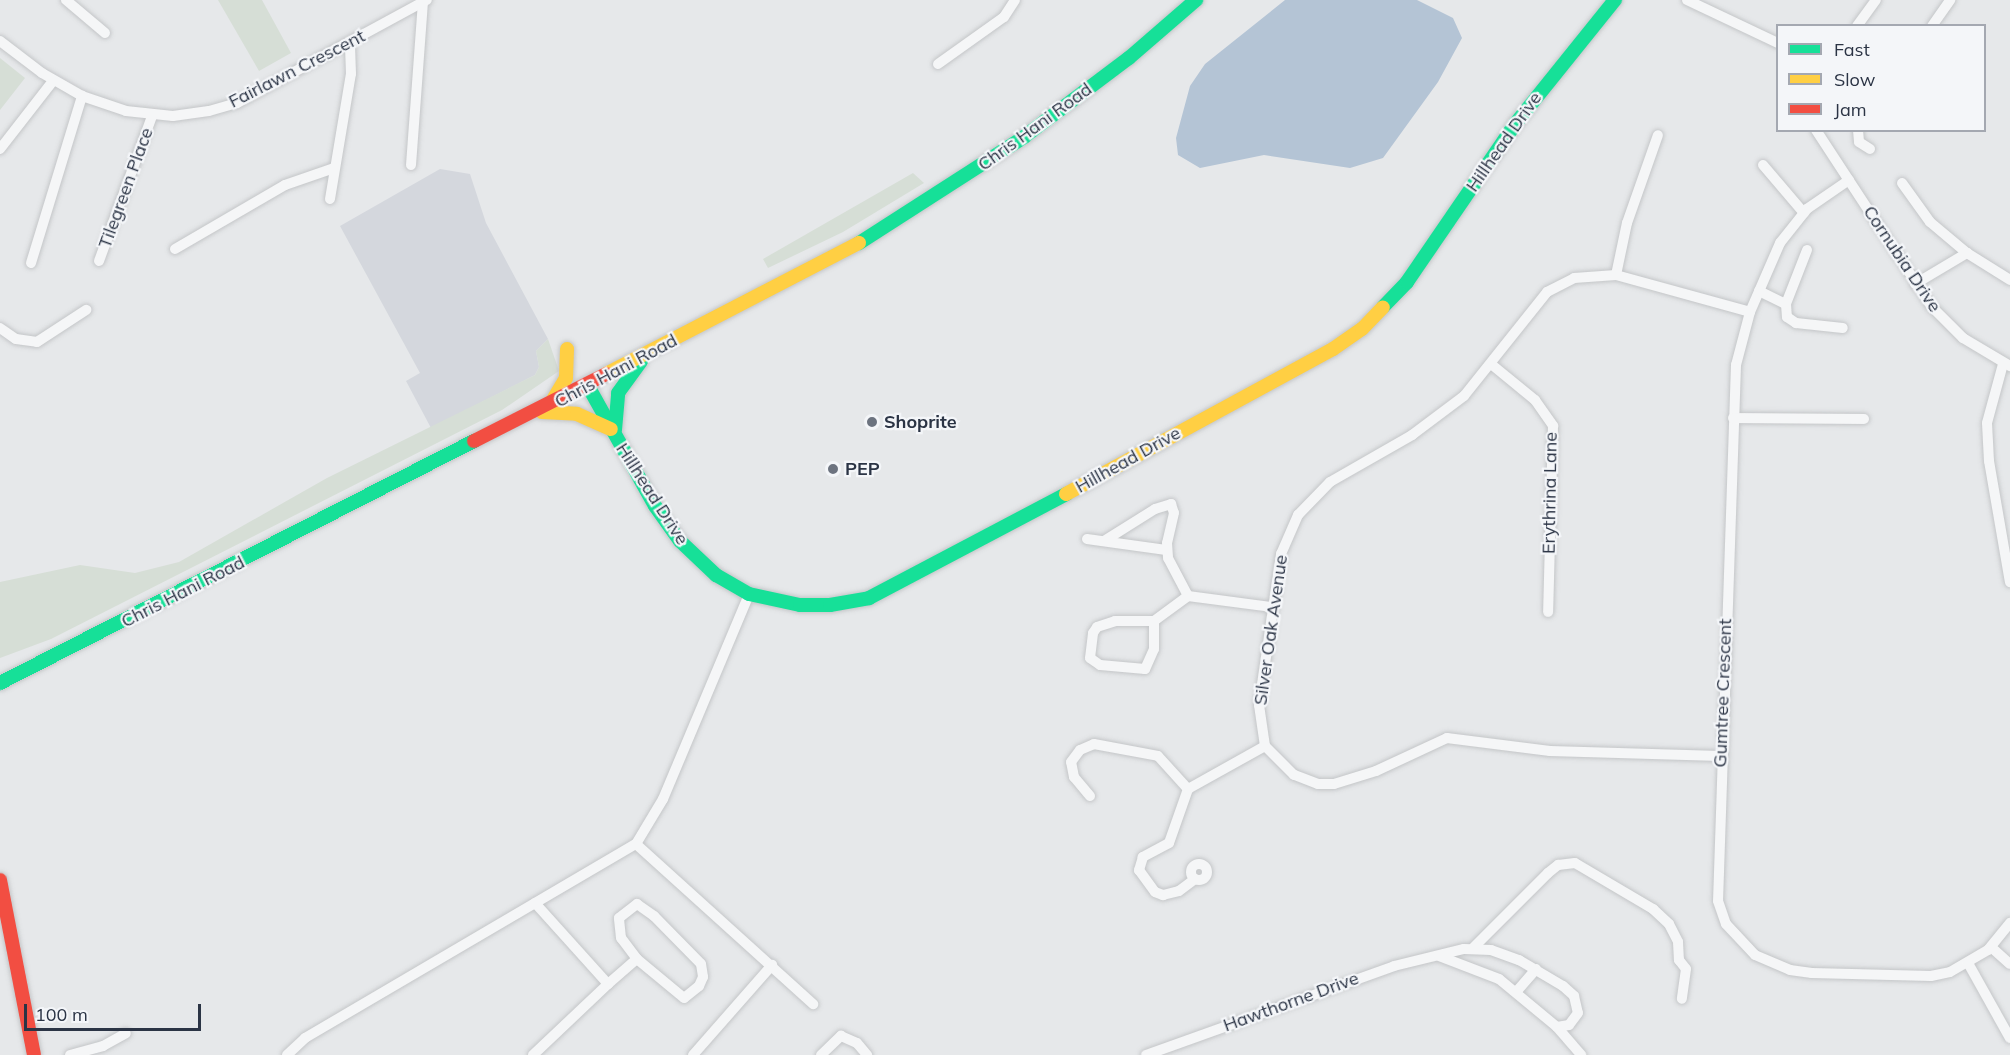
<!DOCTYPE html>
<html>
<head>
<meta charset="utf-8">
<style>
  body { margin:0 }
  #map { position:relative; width:2010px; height:1055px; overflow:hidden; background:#e6e8ea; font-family:Mulish,sans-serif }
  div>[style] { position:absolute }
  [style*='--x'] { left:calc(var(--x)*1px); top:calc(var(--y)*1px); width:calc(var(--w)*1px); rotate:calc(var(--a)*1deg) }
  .built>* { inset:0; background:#d4d7dd }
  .green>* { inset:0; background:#d6ded6 }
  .water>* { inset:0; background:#b4c4d5 }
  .roads { filter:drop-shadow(0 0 2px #c4c6c8) drop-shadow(0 0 2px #c4c6c8) }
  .street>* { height:10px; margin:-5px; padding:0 5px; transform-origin:5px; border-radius:5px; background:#f5f6f7 }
  .street>.ring { margin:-5px; padding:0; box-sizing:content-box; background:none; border:10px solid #f5f6f7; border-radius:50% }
  .fast>* { height:14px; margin:-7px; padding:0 7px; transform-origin:7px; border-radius:7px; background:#16e098 }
  .slow>* { height:14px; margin:-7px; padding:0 7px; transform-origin:7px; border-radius:7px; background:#ffcf43 }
  .jam>* { height:14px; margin:-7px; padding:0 7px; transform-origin:7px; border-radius:7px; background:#f24e42 }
  .dots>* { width:16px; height:16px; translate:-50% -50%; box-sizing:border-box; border:3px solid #f4f6f9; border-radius:50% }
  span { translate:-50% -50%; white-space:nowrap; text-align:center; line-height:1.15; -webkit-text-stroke:4.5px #f4f6f9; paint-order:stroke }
  .street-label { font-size:18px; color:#2b3445 }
  .poi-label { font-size:18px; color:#2b3445; font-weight:700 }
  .left { translate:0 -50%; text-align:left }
  .legend { position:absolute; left:1776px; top:24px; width:210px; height:108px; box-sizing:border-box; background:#f4f6f9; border:2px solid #a4a8b1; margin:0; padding:8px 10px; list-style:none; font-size:18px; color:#2b3445 }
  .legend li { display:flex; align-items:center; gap:12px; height:30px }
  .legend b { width:30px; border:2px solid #a4a8b1 }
  .scale { position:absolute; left:24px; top:1004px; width:177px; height:27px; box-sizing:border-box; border:3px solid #2b3445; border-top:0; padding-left:8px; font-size:18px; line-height:21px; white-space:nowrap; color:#2b3445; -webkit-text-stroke:4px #f4f6f9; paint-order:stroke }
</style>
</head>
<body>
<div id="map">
  <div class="built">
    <div style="clip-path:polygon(440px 169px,470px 174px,486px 223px,548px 339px,536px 351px,539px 367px,535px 375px,431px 428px,406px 381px,420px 373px,340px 226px)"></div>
  </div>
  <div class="green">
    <div style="clip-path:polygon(218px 0,262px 0,291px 53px,259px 71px)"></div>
    <div style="clip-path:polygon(0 58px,25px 78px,0 110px)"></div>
    <div style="clip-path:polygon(913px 173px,924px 183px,843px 232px,768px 268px,763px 259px)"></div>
    <div style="clip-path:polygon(548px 339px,559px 371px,502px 410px,51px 639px,0 658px,0 582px,80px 565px,135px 573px,179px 562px,327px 478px,535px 375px,539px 367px,536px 351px)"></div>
  </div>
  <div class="water">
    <div style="clip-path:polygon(1285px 0,1417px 0,1453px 18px,1462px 38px,1438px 82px,1383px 158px,1350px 168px,1264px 155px,1200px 168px,1178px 155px,1176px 138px,1190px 86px,1205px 64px)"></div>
  </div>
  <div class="roads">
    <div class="street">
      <div style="--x:66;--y:0;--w:51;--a:40.2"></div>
      <div style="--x:1687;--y:0;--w:101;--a:25.3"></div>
      <div style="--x:1857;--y:26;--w:32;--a:-54"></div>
      <div style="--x:1932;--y:26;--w:32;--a:-55"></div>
      <div style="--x:0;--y:41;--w:53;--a:37.3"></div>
      <div style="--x:42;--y:73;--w:46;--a:29.9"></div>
      <div style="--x:82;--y:96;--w:46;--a:18.8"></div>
      <div style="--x:126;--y:111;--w:47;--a:6.1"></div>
      <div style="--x:173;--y:116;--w:36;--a:-8"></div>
      <div style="--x:209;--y:111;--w:29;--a:-16"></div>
      <div style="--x:237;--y:103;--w:216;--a:-28.5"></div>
      <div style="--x:938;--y:64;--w:81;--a:-35.5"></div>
      <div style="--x:1004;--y:17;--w:20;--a:-57"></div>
      <div style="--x:1816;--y:130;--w:212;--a:56.8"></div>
      <div style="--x:1932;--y:307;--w:44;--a:45"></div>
      <div style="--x:1963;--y:338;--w:55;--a:30.8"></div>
      <div style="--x:1858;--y:130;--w:12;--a:85"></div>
      <div style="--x:1859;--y:142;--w:13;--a:32"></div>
      <div style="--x:0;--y:149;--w:86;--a:-52.1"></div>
      <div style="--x:411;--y:165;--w:163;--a:-85.8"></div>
      <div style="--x:1763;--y:165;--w:63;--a:49.5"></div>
      <div style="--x:1849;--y:180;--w:51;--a:145.4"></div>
      <div style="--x:1807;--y:209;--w:43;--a:128.5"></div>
      <div style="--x:1780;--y:243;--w:75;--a:113.5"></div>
      <div style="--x:1750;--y:312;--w:55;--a:104.8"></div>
      <div style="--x:1736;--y:365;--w:536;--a:91.92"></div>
      <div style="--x:1718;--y:901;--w:24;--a:71"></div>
      <div style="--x:1726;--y:924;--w:42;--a:46.9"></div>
      <div style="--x:1755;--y:955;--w:38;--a:23"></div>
      <div style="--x:1790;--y:970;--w:22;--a:8"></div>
      <div style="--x:1812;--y:973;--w:119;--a:1.4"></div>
      <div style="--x:1931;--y:976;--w:19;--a:-12"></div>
      <div style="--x:1950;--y:972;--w:44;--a:-30.1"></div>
      <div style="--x:1988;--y:950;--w:35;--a:-51"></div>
      <div style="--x:1902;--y:183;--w:48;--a:54.3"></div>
      <div style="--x:1930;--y:222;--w:48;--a:40"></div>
      <div style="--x:1967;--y:253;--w:51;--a:32.1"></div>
      <div style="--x:330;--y:199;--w:127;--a:-80.5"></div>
      <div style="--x:351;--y:74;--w:32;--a:-92"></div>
      <div style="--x:175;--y:249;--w:127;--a:-30.2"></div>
      <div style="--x:285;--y:185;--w:52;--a:-19.1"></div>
      <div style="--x:1807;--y:250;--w:58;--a:111.3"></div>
      <div style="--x:1786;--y:304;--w:13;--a:86"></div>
      <div style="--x:1787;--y:317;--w:11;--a:34"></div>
      <div style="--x:1796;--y:323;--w:47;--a:6.1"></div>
      <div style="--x:99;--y:261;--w:154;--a:-69.9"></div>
      <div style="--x:31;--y:263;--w:175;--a:-73"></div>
      <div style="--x:1616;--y:275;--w:53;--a:-78.1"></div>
      <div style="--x:1627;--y:223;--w:93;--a:-70.6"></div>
      <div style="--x:1915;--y:284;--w:61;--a:-30.8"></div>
      <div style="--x:1759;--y:291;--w:30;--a:26"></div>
      <div style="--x:0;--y:328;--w:19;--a:35"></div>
      <div style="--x:16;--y:339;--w:21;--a:8"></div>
      <div style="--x:37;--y:342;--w:59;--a:-33.1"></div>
      <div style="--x:1491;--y:364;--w:57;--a:39.3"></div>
      <div style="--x:1535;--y:400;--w:32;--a:55"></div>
      <div style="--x:1553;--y:426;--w:186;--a:91.5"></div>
      <div style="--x:2003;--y:364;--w:61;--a:105.2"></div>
      <div style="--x:1987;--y:423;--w:38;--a:87"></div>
      <div style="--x:1989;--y:461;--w:123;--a:80.2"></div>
      <div style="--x:1733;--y:418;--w:131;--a:0.4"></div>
      <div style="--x:1087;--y:539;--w:80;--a:7.9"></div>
      <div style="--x:1104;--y:541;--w:60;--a:-32.1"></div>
      <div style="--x:1155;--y:509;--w:17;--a:-17"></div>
      <div style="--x:1171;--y:504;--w:9;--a:72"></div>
      <div style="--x:1174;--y:513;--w:31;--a:103"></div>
      <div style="--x:1167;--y:543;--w:15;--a:86"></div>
      <div style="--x:1168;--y:558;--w:43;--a:62.2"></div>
      <div style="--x:1188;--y:596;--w:85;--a:7.5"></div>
      <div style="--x:1154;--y:621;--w:28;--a:90"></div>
      <div style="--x:1154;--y:649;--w:22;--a:114"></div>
      <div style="--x:1145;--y:669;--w:45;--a:-174.9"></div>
      <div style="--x:1100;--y:665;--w:12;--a:-145"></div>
      <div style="--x:1090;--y:658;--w:25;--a:-83"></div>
      <div style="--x:1093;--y:633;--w:7;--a:-56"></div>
      <div style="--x:1097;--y:627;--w:19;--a:-18"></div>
      <div style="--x:1115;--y:621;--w:39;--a:0"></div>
      <div style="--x:1154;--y:621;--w:42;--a:-36.3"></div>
      <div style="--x:1720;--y:756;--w:170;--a:-178.3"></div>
      <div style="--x:1550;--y:751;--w:104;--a:-172.8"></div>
      <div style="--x:1447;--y:738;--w:78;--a:155.1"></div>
      <div style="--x:1376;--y:771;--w:44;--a:162.8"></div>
      <div style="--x:1334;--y:784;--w:16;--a:180"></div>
      <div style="--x:1318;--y:784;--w:26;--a:-159"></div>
      <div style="--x:1294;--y:775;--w:41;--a:-135"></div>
      <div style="--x:1265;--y:746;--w:41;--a:-98.3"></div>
      <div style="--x:1259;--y:705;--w:153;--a:-81.7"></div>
      <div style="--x:1281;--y:554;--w:43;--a:-66.4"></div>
      <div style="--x:1298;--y:515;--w:46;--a:-45.9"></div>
      <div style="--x:1330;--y:482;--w:95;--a:-29.8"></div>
      <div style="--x:1412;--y:435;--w:65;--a:-36.9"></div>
      <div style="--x:1464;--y:396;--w:133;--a:-51.4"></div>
      <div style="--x:1547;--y:292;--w:30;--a:-27"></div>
      <div style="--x:1574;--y:278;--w:42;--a:-4.1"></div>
      <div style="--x:1616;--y:275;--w:139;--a:15.4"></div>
      <div style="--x:1188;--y:789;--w:57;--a:109.4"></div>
      <div style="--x:1169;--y:843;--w:30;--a:152"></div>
      <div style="--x:1143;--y:857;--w:14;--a:107"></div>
      <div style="--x:1139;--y:870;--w:27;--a:54"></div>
      <div style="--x:1155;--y:892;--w:9;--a:21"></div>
      <div style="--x:1163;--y:895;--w:16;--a:-14"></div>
      <div style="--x:1179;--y:891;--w:20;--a:-37"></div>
      <div style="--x:1188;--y:789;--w:88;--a:-29.2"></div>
      <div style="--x:1090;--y:796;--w:25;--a:-130"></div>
      <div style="--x:1074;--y:777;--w:15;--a:-101"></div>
      <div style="--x:1071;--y:762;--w:15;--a:-53"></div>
      <div style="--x:1080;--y:750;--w:15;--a:-23"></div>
      <div style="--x:1094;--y:744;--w:65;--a:10.6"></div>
      <div style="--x:1158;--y:756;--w:45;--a:47.7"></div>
      <div style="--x:636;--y:844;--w:52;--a:-59"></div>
      <div style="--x:663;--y:799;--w:222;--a:-67.2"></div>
      <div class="ring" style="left:1191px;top:864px;width:6px;height:6px"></div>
      <div style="--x:637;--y:904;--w:21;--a:35"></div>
      <div style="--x:654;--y:916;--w:67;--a:45.6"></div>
      <div style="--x:701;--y:964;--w:13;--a:81"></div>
      <div style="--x:703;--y:977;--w:10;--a:114"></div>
      <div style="--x:699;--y:986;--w:19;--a:141"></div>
      <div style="--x:684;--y:998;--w:61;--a:-140.3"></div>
      <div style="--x:637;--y:959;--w:26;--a:-127"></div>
      <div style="--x:621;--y:938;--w:20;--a:-96"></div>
      <div style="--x:619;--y:918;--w:23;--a:-38"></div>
      <div style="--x:1991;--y:947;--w:25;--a:42"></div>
      <div style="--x:1472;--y:949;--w:107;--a:-45"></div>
      <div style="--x:1548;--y:873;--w:13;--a:-39"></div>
      <div style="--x:1558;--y:865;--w:17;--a:-7"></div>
      <div style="--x:1575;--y:863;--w:91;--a:30.5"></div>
      <div style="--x:1653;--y:909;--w:22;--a:43"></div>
      <div style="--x:1669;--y:924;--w:20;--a:63"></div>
      <div style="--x:1678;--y:942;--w:18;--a:87"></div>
      <div style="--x:1679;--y:960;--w:11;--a:52"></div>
      <div style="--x:1686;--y:969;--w:30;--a:98"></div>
      <div style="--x:1968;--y:963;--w:86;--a:60.8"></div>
      <div style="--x:608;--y:984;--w:38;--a:-41"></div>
      <div style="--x:1517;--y:991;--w:29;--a:-49"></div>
      <div style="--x:1557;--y:1027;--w:37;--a:49"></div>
      <div style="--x:70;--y:1055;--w:34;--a:-15"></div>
      <div style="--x:103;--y:1046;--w:26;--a:-29"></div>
      <div style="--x:287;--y:1055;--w:25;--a:-43"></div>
      <div style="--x:305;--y:1038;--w:384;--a:-30.4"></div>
      <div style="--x:636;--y:844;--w:239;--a:42.1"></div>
      <div style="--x:533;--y:1055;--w:103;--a:-43.4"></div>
      <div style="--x:608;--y:984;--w:109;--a:-132"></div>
      <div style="--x:693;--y:1055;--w:120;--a:-48.7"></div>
      <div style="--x:821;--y:1055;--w:28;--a:-44"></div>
      <div style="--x:841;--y:1036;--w:17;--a:24"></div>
      <div style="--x:857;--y:1043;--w:16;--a:50"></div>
      <div style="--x:1146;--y:1055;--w:263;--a:-19.7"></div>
      <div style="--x:1394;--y:966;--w:72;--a:-13.7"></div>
      <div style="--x:1464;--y:949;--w:27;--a:2"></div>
      <div style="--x:1491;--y:950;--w:30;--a:20"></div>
      <div style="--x:1519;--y:960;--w:51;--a:30.6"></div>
      <div style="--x:1563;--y:986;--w:15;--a:42"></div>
      <div style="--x:1574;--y:996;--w:17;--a:77"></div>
      <div style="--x:1578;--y:1013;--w:15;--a:127"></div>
      <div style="--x:1569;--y:1025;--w:12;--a:171"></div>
      <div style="--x:1557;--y:1027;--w:75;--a:-140.4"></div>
      <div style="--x:1499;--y:979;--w:64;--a:-159"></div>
    </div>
    <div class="fast">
      <div style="--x:859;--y:243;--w:196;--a:-32.7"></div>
      <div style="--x:1024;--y:137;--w:131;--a:-37"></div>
      <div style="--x:1129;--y:58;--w:89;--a:-40.9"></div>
      <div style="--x:1383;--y:307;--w:35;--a:-46"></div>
      <div style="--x:1407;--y:282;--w:193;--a:-55.6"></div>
      <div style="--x:1516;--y:123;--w:158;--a:-51.2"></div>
      <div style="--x:588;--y:386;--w:137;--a:60.8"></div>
      <div style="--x:655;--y:506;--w:43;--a:54.5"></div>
      <div style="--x:680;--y:541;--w:50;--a:43.4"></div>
      <div style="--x:716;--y:575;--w:38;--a:30"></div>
      <div style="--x:749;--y:594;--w:52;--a:12.2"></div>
      <div style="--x:800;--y:605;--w:30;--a:0"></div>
      <div style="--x:830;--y:605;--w:40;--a:-10"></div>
      <div style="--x:869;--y:598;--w:223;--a:-27.8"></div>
      <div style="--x:615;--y:430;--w:37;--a:-85"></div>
      <div style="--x:618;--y:393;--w:39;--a:-54"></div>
      <div style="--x:0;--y:683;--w:532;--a:-27.05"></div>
    </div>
    <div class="slow">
      <div style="--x:606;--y:374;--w:285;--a:-27.4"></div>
      <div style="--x:551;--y:403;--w:29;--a:-59"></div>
      <div style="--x:566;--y:378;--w:29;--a:-88"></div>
      <div style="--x:542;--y:412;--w:35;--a:3"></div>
      <div style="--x:577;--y:414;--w:37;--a:24"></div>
      <div style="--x:1066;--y:494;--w:304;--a:-28.5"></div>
      <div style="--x:1333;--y:349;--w:35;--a:-35"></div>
      <div style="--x:1362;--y:329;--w:30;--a:-46"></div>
    </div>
    <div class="jam">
      <div style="--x:474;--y:441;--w:148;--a:-26.9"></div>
      <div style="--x:0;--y:880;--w:178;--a:79"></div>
    </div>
  </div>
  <div class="dots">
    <div style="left:872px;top:422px;background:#6c737f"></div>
    <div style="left:833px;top:469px;background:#6c737f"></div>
  </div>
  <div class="street-label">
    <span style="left:297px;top:69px;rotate:-27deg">Fairlawn Crescent</span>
    <span style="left:1035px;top:127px;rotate:-36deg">Chris Hani Road</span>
    <span style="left:1504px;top:142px;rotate:-55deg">Hillhead Drive</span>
    <span style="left:126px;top:188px;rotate:-70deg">Tilegreen Place</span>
    <span style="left:1902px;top:259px;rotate:56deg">Cornubia Drive</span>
    <span style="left:616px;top:371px;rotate:-28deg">Chris Hani Road</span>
    <span style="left:1128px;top:460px;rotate:-29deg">Hillhead Drive</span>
    <span style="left:1550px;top:493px;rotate:-89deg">Erythrina Lane</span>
    <span style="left:652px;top:494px;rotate:57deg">Hillhead Drive</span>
    <span style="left:183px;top:592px;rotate:-27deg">Chris Hani Road</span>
    <span style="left:1271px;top:630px;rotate:-82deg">Silver Oak Avenue</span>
    <span style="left:1723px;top:693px;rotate:-88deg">Gumtree Crescent</span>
    <span style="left:1291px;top:1002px;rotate:-20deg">Hawthorne Drive</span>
  </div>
  <div class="poi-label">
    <span class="left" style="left:884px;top:422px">Shoprite</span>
    <span class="left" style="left:845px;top:469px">PEP</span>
  </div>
  <ul class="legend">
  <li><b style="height:8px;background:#16e098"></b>Fast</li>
  <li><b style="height:8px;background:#ffcf43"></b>Slow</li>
  <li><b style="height:8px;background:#f24e42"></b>Jam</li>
  </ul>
  <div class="scale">100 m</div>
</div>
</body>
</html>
